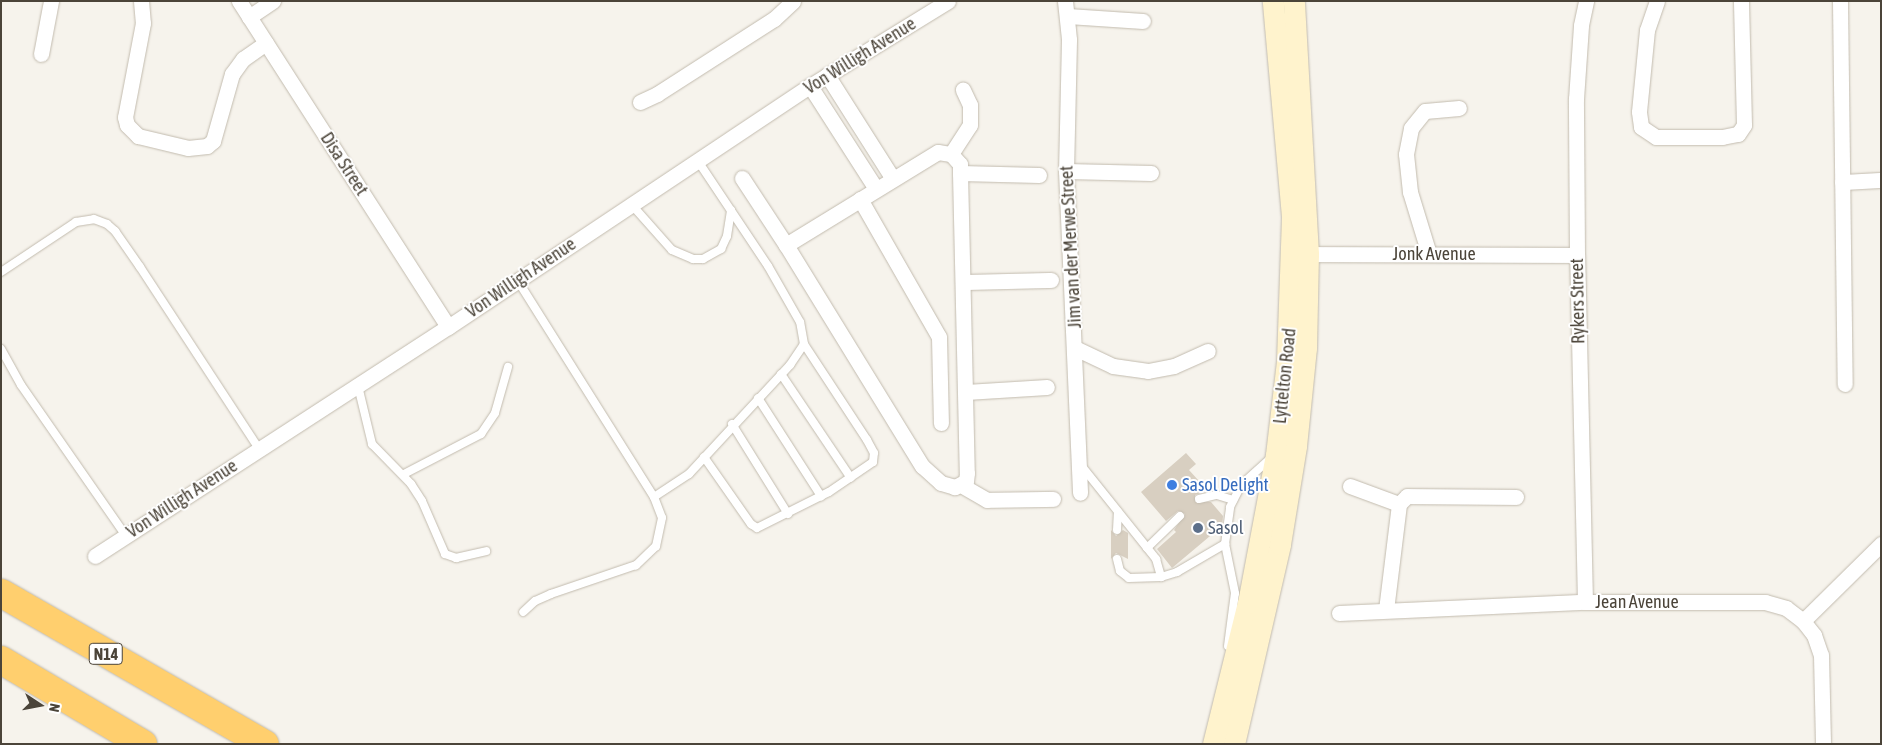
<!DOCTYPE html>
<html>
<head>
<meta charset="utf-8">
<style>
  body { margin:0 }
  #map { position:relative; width:1882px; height:745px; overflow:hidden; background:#f6f3ec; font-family:"Asap Condensed",sans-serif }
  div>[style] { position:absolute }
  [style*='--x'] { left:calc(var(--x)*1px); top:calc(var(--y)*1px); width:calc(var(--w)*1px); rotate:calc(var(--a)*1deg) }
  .building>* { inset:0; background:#d8cfc1 }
  .roads { filter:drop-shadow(0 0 1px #c2bbae) drop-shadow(0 0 1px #c2bbae) }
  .lane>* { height:8px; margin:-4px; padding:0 4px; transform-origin:4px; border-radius:4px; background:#fff }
  .street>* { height:15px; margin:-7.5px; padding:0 7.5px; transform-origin:7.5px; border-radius:7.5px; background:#fff }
  .secondary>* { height:21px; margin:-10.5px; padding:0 10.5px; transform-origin:10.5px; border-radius:10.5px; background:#fff3cd }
  .highway>* { height:28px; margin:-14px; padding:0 14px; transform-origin:14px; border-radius:14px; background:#ffcf6e }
  .dots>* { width:14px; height:14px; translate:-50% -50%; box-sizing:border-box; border:2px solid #fff; border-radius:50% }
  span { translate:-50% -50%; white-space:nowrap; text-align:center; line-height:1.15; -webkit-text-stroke:4px #fff; paint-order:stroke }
  .shield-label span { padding:1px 4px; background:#fff; border:1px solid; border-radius:4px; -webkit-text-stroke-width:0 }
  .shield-label { font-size:16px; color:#4b4439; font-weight:700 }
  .street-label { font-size:18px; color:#4b4439 }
  .shop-label { font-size:18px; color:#366cbe }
  .left { translate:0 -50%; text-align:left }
  .service-label { font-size:18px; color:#4e5e75 }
  .frame { position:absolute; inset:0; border:2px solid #4b4439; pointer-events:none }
  .north { position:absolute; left:15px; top:680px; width:50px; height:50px; -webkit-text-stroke:4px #fff; paint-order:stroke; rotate:101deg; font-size:14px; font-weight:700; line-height:20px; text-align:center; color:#4b4439 }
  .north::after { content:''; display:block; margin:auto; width:18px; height:22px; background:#4b4439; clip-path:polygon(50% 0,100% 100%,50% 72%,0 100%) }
</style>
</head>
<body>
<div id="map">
  <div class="building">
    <div style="clip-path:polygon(1186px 453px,1196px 464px,1189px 470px,1199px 481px,1196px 484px,1203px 492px,1195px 495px,1195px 502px,1211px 502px,1223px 516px,1222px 526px,1172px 568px,1157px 549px,1176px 532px,1174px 530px,1185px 514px,1178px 511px,1166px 521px,1141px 492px)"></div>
    <div style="clip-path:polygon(1111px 530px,1116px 536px,1123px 530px,1128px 533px,1128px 559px,1116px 553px,1111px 559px)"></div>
  </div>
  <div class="roads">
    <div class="lane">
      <div style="--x:632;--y:205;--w:60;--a:48.4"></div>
      <div style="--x:672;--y:250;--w:23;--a:23"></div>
      <div style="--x:693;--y:259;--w:10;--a:0"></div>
      <div style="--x:703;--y:259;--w:21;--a:-29"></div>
      <div style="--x:721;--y:249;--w:14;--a:-65"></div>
      <div style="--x:727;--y:236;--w:26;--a:-81"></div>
      <div style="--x:1;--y:272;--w:90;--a:-33.7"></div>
      <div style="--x:76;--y:222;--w:18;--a:-9"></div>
      <div style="--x:94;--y:219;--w:14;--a:21"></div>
      <div style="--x:107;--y:224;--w:11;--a:41"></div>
      <div style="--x:115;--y:231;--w:44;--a:55.2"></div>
      <div style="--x:140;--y:267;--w:217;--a:56.8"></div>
      <div style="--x:518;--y:281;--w:255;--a:57.8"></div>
      <div style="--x:654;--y:497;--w:22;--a:69"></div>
      <div style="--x:662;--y:518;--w:29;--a:102"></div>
      <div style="--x:656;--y:546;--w:28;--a:136"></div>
      <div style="--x:636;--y:565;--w:90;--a:161.2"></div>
      <div style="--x:551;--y:594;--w:17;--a:156"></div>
      <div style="--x:535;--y:601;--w:16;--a:137"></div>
      <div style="--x:1;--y:349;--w:41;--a:60.9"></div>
      <div style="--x:21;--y:385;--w:184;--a:55.2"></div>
      <div style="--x:781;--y:374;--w:125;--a:56.1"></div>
      <div style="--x:358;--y:386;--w:60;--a:76.4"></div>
      <div style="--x:372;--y:444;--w:56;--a:45.7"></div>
      <div style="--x:411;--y:484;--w:20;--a:57"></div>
      <div style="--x:422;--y:501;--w:58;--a:66.5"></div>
      <div style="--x:445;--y:554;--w:12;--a:20"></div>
      <div style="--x:456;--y:558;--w:31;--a:-13"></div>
      <div style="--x:758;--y:398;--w:117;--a:57.3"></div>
      <div style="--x:732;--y:424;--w:106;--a:58.1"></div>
      <div style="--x:704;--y:457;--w:82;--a:55"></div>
      <div style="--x:751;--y:524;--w:7;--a:34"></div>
      <div style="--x:757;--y:528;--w:80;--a:-26.6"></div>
      <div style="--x:829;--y:492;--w:53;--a:-34.3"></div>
      <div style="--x:873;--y:462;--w:9;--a:-84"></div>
      <div style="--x:874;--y:453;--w:15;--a:-118"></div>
      <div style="--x:867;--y:440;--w:115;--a:-123.3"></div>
      <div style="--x:1080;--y:464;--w:122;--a:51.3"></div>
      <div style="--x:1156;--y:559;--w:19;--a:74"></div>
      <div style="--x:404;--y:474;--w:87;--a:-27.5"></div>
      <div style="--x:481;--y:434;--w:25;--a:-56"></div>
      <div style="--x:495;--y:413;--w:48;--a:-74.2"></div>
      <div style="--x:654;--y:497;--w:42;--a:-33.3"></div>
      <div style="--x:689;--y:474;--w:149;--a:-47.2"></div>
      <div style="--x:790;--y:365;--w:25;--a:-56"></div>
      <div style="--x:804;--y:344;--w:22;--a:-100"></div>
      <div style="--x:800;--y:322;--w:64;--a:-119.7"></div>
      <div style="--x:768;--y:266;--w:126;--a:-123.7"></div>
      <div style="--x:1199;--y:499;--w:18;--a:-13"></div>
      <div style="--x:1217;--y:495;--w:17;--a:17"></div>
      <div style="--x:1117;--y:530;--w:18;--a:-87"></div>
      <div style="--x:1147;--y:548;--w:46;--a:-44.1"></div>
      <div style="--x:1117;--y:559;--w:12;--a:76"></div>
      <div style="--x:1120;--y:571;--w:11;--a:38"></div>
      <div style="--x:1129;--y:578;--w:32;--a:-2"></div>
      <div style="--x:1161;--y:577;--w:17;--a:-17"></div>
      <div style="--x:1177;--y:572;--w:56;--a:-30.3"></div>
      <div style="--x:1228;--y:646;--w:53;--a:-82.5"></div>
      <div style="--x:1235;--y:593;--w:50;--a:-101.5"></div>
      <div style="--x:1225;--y:544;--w:37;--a:-82"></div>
      <div style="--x:1230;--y:507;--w:25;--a:-63"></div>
      <div style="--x:1241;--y:485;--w:38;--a:-42"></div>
    </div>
    <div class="street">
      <div style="--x:141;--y:1;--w:22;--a:85"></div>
      <div style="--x:143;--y:23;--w:96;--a:100.8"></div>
      <div style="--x:125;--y:117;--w:8;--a:76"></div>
      <div style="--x:127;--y:125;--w:16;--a:45"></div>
      <div style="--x:138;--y:136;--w:51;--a:13.5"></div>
      <div style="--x:188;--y:148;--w:19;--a:-6"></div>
      <div style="--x:207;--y:146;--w:8;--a:-40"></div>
      <div style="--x:213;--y:141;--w:70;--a:-74.2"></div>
      <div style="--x:232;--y:74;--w:19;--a:-54"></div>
      <div style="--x:243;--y:59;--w:28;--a:-35"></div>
      <div style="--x:239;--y:1;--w:387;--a:57.3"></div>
      <div style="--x:1065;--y:1;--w:39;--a:84"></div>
      <div style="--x:1069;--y:40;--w:131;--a:91.3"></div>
      <div style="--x:1066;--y:171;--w:322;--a:87.5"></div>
      <div style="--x:1657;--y:1;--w:31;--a:109"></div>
      <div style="--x:1647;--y:30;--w:82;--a:95.6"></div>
      <div style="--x:1639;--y:112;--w:15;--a:82"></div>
      <div style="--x:1641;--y:127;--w:18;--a:34"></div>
      <div style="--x:1656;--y:137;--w:66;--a:0"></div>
      <div style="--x:1722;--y:137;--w:16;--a:-11"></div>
      <div style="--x:1738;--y:134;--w:11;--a:-56"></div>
      <div style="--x:1744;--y:125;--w:124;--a:-91.4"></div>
      <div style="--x:1840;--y:1;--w:383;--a:89.3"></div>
      <div style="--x:1068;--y:16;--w:75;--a:3.8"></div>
      <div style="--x:249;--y:17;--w:29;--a:-34"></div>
      <div style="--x:41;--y:54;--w:54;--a:-79.3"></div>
      <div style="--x:827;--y:75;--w:123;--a:57.6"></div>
      <div style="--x:810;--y:86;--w:122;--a:57.3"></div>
      <div style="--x:640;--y:102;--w:19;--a:-25"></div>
      <div style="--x:657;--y:94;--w:139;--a:-32.7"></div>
      <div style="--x:774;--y:19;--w:26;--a:-43"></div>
      <div style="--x:938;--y:152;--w:13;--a:9"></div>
      <div style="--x:951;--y:154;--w:13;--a:48"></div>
      <div style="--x:960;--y:164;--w:9;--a:90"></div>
      <div style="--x:960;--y:173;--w:300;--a:88.7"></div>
      <div style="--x:967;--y:473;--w:8;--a:97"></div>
      <div style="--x:966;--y:481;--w:13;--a:151"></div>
      <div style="--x:955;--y:487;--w:15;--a:-164"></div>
      <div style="--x:941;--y:483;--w:25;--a:-138"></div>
      <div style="--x:922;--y:466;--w:259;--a:-121.6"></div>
      <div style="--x:786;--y:245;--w:178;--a:-31.5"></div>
      <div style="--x:951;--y:154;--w:35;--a:-57"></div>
      <div style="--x:970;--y:125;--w:20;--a:-90"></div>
      <div style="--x:970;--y:105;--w:17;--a:-115"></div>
      <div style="--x:1066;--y:171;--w:85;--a:1.3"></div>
      <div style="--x:960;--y:173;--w:79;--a:1.5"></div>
      <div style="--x:742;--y:178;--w:80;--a:56.7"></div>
      <div style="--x:1842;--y:182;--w:39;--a:-3"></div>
      <div style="--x:860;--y:199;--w:159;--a:60.2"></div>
      <div style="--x:939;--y:337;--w:86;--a:88.7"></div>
      <div style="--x:1298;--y:254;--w:279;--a:0.2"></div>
      <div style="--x:1429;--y:254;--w:65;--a:-107"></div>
      <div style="--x:1410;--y:192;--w:38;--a:-96"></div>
      <div style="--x:1406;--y:154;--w:26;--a:-79"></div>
      <div style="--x:1411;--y:128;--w:22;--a:-51"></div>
      <div style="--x:1425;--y:111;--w:34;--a:-5"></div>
      <div style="--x:963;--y:282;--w:88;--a:-1.3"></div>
      <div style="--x:1075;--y:348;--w:42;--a:25.3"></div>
      <div style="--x:1113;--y:366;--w:35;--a:8"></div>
      <div style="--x:1148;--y:371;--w:26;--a:-11"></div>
      <div style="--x:1174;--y:366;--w:37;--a:-24"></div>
      <div style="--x:966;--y:392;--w:81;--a:-3.5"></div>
      <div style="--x:961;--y:485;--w:30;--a:30"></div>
      <div style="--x:987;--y:500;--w:66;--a:-0.9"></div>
      <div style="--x:1350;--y:486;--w:52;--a:20.2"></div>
      <div style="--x:95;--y:556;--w:421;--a:-33"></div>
      <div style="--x:448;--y:327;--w:435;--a:-33.7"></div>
      <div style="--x:810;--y:86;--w:162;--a:-31.6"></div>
      <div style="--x:1585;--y:602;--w:347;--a:-91.3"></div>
      <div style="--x:1577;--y:255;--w:156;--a:-90.4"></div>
      <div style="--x:1576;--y:99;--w:74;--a:-86.1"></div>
      <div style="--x:1581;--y:25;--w:25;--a:-78"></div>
      <div style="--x:1386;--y:610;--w:107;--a:-83"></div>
      <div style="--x:1399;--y:504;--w:11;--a:-45"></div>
      <div style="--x:1407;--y:496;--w:109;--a:0.5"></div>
      <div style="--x:1339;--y:613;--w:246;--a:-2.6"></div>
      <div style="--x:1585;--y:602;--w:180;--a:0"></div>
      <div style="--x:1765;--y:602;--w:22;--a:16"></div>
      <div style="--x:1786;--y:608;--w:21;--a:37"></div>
      <div style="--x:1803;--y:621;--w:18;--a:52"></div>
      <div style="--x:1814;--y:635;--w:21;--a:71"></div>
      <div style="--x:1821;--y:655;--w:89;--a:88.7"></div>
      <div style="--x:1803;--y:621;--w:110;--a:-44.6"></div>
    </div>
    <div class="secondary">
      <div style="--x:1213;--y:744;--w:145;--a:-76.1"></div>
      <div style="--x:1248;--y:603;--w:151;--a:-79.3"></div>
      <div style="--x:1276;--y:455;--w:95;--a:-83.3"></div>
      <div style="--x:1287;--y:361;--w:145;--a:-88"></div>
      <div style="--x:1292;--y:216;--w:216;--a:-95.1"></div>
      <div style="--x:1234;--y:744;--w:205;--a:-77"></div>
      <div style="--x:1280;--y:544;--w:99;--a:-80.7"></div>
      <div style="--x:1296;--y:446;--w:99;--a:-84.2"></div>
      <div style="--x:1306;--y:348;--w:94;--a:-88.8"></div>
      <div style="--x:1308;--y:254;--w:253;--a:-93.2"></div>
    </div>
    <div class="highway">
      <div style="--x:1;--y:593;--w:304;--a:29.8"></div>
      <div style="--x:1;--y:660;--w:165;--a:30.6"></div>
    </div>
  </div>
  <div class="dots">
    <div style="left:1172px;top:485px;background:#3f7fe0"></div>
    <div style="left:1198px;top:528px;background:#5c6f8a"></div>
  </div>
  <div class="shield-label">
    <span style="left:106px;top:654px">N14</span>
  </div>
  <div class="street-label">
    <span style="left:860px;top:56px;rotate:-32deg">Von Willigh Avenue</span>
    <span style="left:344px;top:164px;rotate:57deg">Disa Street</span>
    <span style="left:1071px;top:247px;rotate:-93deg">Jim van der Merwe Street</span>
    <span style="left:1434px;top:254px">Jonk Avenue</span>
    <span style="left:521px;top:278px;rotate:-34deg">Von Willigh Avenue</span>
    <span style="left:1578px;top:301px;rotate:-91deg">Rykers Street</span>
    <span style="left:1285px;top:376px;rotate:-84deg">Lyttelton Road</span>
    <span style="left:182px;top:499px;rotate:-33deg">Von Willigh Avenue</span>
    <span style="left:1637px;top:602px">Jean Avenue</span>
  </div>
  <div class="shop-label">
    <span class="left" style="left:1182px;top:485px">Sasol Delight</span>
  </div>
  <div class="service-label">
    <span class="left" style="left:1208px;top:528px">Sasol</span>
  </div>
  <div class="frame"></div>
  <div class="north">N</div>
</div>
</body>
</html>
